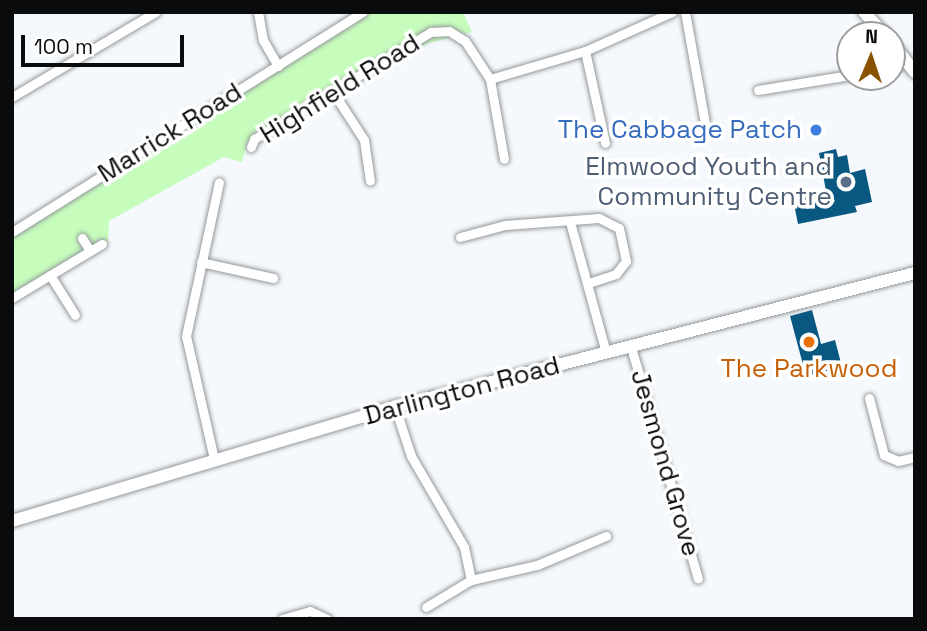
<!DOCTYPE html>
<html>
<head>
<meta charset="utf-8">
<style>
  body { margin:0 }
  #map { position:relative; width:927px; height:631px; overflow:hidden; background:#f5f9fd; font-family:"Space Grotesk",sans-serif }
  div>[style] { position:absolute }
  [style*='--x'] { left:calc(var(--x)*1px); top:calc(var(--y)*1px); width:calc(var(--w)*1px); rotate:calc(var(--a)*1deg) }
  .green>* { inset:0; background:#c6fcbc }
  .building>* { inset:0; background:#085882 }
  .roads { filter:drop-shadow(0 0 2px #94989b) drop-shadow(0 0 2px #94989b) }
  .street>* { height:9px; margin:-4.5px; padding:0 4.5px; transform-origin:4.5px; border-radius:4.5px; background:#fff }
  .secondary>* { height:12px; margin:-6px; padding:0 6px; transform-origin:6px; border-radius:6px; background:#fff }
  .dots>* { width:19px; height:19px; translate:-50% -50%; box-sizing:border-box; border:4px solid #fff; border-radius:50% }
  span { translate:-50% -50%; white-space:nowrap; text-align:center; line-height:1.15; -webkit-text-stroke:7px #fff; paint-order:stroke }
  .street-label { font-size:26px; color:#0a0b0c }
  .shop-label { font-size:26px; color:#366cbe }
  .right { translate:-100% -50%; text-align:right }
  .service-label { font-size:26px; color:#4e5e75 }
  .food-label { font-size:26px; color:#c56008 }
  .frame { position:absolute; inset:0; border:14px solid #0a0b0c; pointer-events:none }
  .north { position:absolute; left:836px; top:21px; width:70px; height:70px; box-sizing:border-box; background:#fff; border:2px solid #9d9d9e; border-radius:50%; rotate:2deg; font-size:19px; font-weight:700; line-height:28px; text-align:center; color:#0a0b0c }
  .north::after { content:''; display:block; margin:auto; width:24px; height:32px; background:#885200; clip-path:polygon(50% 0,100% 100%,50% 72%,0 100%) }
  .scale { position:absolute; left:21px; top:35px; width:163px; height:32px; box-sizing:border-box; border:4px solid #0a0b0c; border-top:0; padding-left:9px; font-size:21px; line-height:24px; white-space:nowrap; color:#0a0b0c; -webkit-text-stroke:5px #fff; paint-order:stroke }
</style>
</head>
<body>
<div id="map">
  <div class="green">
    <div style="clip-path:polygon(373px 12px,463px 12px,472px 32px,429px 43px,247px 143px,242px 162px,224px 157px,109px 221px,108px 242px,12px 301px,12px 227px)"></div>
  </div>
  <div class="building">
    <div style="clip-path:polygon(836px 149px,838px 157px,847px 155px,850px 173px,865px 169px,872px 202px,855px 206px,857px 212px,798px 224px,793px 199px,826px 191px,819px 153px)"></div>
    <div style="clip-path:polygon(812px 310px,821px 344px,835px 340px,842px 367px,806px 376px,790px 316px)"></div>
  </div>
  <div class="roads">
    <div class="street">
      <div style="--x:258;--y:12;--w:28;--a:80"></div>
      <div style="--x:263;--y:40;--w:30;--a:60"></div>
      <div style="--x:685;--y:12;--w:113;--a:79.8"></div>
      <div style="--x:585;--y:51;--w:94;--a:77.7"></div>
      <div style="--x:892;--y:68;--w:17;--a:-24"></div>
      <div style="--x:490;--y:79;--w:99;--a:-16.4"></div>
      <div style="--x:585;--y:51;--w:95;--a:-24.1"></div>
      <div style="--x:490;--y:79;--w:81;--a:80.1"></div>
      <div style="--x:758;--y:90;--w:93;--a:-9.3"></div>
      <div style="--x:333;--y:92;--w:57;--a:57.1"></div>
      <div style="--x:364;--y:140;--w:41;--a:81.7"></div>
      <div style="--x:12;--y:97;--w:167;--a:-30.6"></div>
      <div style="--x:251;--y:147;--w:9;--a:-69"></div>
      <div style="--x:254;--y:139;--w:207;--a:-31.2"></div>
      <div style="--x:431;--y:32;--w:18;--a:-3"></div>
      <div style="--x:449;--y:31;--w:19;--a:32"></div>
      <div style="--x:465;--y:41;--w:45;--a:56.7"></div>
      <div style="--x:570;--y:222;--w:136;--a:74.6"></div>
      <div style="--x:12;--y:232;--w:414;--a:-32.1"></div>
      <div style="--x:460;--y:237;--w:47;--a:-14.9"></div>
      <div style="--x:505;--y:225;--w:94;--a:-4.3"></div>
      <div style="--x:599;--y:218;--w:22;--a:27"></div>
      <div style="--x:619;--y:228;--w:34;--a:78"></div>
      <div style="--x:626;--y:261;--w:16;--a:128"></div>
      <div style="--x:616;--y:274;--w:29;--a:162"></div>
      <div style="--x:82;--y:238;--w:15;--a:58"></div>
      <div style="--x:201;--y:262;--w:74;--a:12.5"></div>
      <div style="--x:50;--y:275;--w:47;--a:58"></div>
      <div style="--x:12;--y:298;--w:105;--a:-31"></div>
      <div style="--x:631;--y:347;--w:241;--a:73.9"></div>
      <div style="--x:869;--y:398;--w:59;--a:75.3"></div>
      <div style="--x:884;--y:455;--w:15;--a:23"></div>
      <div style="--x:898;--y:461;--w:17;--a:-13"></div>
      <div style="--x:395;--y:407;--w:52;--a:71.9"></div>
      <div style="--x:411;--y:456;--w:105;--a:59.8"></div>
      <div style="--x:464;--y:547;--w:34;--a:78"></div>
      <div style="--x:471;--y:580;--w:68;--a:-12.8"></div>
      <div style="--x:537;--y:565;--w:75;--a:-22.8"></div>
      <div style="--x:214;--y:459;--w:126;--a:-102.8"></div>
      <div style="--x:186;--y:336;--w:157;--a:-77.9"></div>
      <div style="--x:426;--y:607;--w:52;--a:-31"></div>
      <div style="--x:282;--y:619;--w:29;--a:-16"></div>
      <div style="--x:310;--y:611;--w:19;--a:25"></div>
    </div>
    <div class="secondary">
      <div style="--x:864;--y:12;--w:31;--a:48"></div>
      <div style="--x:892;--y:43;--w:37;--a:52"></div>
      <div style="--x:12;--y:521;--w:400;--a:-16.6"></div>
      <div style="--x:395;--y:407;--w:537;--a:-14.45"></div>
    </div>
  </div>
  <div class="dots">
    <div style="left:816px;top:130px;background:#3f7fe0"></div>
    <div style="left:846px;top:182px;background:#5c6f8a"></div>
    <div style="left:809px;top:342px;background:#e8710a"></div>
  </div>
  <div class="street-label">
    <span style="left:340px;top:89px;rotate:-32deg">Highfield Road</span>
    <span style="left:170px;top:133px;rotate:-32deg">Marrick Road</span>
    <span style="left:462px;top:391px;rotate:-15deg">Darlington Road</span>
    <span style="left:665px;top:463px;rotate:74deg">Jesmond Grove</span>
  </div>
  <div class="shop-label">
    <span class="right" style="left:802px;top:130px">The Cabbage Patch</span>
  </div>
  <div class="service-label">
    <span class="right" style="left:832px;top:182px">Elmwood Youth and<br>Community Centre</span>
  </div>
  <div class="food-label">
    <span style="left:809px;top:369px">The Parkwood</span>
  </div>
  <div class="frame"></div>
  <div class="north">N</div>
  <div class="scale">100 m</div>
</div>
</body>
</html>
